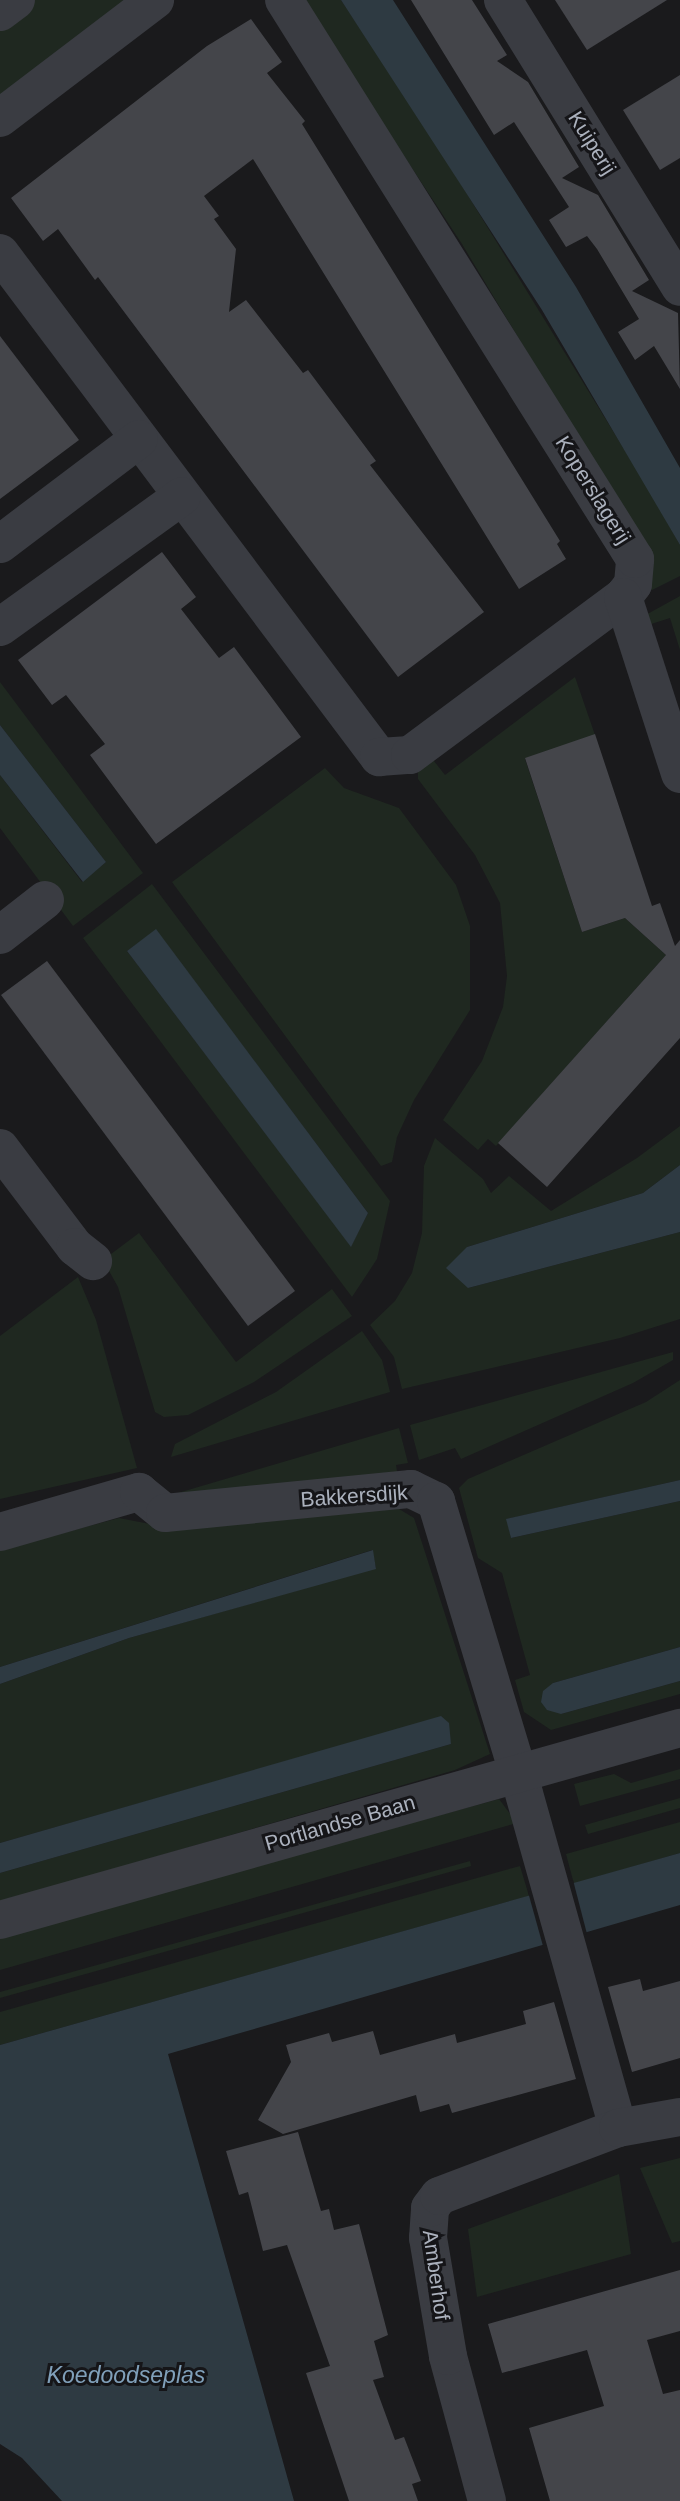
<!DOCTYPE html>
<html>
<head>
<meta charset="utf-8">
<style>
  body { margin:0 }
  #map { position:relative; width:680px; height:2501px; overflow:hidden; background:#1a1a1c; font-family:Arial,sans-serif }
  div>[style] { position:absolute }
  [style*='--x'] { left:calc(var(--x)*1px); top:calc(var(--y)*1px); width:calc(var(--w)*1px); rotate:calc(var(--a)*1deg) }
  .green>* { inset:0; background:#1f2820 }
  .water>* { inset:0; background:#2e3a42 }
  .pier>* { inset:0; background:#1a1a1c }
  .building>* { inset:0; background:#44454a }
  .minor>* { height:38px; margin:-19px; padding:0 19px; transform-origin:19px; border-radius:19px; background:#3a3c42 }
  span { translate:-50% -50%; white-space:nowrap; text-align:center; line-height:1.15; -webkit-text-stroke:6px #151518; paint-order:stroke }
  .street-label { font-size:21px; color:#abb1bd }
  .water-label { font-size:23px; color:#80a0ba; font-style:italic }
</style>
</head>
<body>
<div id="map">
  <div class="green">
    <div style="clip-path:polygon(34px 0,141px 0,0 107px,0 26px)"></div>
    <div style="clip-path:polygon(301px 0,341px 0,419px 116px,648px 488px,680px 545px,680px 576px,652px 590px,645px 589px,641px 542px,462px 244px)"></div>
    <div style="clip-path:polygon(680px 596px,680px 650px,670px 618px,645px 626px,642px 617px)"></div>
    <div style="clip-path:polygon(575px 677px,595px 735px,525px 759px,582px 932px,625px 918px,666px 955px,496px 1146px,488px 1139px,478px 1150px,443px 1120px,482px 1061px,503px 1007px,507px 976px,500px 903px,475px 855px,418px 779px,418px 770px,430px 756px,445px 775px)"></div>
    <div style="clip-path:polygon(0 682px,143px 873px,73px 926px,0 828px,0 775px,82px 882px,106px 862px,0 725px)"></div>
    <div style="clip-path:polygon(325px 768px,344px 788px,399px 808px,456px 885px,470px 926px,470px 1010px,414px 1100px,397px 1137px,392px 1162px,381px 1166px,172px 882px)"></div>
    <div style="clip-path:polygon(evenodd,152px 884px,390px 1201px,377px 1259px,352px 1297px,83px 938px,152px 884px,156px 930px,368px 1213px,351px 1246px,127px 951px,156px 930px)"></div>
    <div style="clip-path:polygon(680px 1126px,680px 1165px,643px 1193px,467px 1247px,468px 1288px,680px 1232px,680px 1319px,620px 1338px,402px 1389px,394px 1357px,370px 1325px,395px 1301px,412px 1273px,422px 1233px,424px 1166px,435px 1138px,483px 1179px,491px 1193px,509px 1176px,551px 1211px,637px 1158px)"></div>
    <div style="clip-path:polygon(139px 1233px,236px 1362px,332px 1289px,352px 1316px,254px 1382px,188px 1415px,164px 1417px,155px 1412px,118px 1287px,103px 1260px)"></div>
    <div style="clip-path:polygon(78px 1277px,96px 1320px,137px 1468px,0 1499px,0 1336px)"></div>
    <div style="clip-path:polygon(362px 1331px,382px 1360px,390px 1392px,171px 1457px,175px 1444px,276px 1392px)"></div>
    <div style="clip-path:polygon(673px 1352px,673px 1360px,633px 1383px,461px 1459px,455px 1448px,419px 1460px,410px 1425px)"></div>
    <div style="clip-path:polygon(680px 1380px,680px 1480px,507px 1519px,511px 1538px,680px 1501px,680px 1647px,553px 1683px,561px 1714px,680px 1681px,680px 1694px,551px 1730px,524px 1712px,515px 1680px,530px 1675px,502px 1573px,478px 1558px,459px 1488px,468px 1479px,646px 1402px)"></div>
    <div style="clip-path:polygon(399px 1428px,408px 1463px,396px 1465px,398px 1478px,171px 1495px)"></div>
    <div style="clip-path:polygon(399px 1509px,414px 1518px,490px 1754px,455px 1770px,0 1902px,0 1873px,451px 1744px,441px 1717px,0 1843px,0 1684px,129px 1638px,376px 1568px,372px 1550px,0 1667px,0 1550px,119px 1518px,160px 1526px)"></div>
    <div style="clip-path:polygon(680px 1769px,680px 1779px,580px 1806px,574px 1784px,614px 1774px,631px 1783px)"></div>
    <div style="clip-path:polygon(680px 1798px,680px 1808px,588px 1834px,585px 1825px)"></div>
    <div style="clip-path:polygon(499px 1799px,517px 1823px,0 1970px,0 1935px)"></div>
    <div style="clip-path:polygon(680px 1822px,680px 1853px,574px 1884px,566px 1854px)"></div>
    <div style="clip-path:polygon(470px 1861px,471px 1866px,0 1998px,0 1992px)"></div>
    <div style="clip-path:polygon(520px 1866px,529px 1896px,0 2045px,0 2012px)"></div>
    <div style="clip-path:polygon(680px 2158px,680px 2241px,672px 2243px,640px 2168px)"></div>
    <div style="clip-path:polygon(619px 2174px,631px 2254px,477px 2297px,468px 2229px)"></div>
  </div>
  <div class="water">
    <div style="clip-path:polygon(341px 0,393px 0,576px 287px,680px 468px,680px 545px,542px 310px)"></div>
    <div style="clip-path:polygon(0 725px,106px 862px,83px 882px,0 775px)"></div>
    <div style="clip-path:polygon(156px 929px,368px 1213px,351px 1247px,127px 951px)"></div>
    <div style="clip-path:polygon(680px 1165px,680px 1232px,468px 1288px,446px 1268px,467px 1247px,643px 1193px)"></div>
    <div style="clip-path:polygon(680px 1480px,680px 1501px,511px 1538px,506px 1519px)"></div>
    <div style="clip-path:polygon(373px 1550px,376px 1569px,129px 1638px,0 1684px,0 1667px)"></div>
    <div style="clip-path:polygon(680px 1647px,680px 1681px,561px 1714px,547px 1710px,541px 1702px,543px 1691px,553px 1683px)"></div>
    <div style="clip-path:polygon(441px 1716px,449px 1723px,451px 1744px,0 1873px,0 1843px)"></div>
    <div style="clip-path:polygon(680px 1853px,680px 1905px,168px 2054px,294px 2501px,62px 2501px,22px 2458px,0 2444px,0 2045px)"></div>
  </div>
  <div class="pier">
    <div style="clip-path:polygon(573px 1880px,587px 1934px,543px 1946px,528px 1892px)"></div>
  </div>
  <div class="building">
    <div style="clip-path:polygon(411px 0,472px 0,507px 55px,497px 61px,528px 82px,579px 167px,562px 178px,598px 195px,649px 280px,632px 291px,678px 313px,680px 389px,654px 346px,635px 360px,618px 332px,639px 319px,597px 249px,587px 236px,566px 247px,549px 220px,569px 207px,514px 122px,494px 135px)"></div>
    <div style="clip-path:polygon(555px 0,667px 0,587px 50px)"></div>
    <div style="clip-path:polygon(251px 19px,282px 62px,267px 73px,305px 121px,302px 124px,560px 541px,557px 544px,566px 559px,519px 589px,253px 159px,204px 196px,219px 216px,214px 219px,236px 249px,229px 312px,246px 300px,303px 373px,308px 370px,376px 461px,370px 465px,484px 612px,398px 677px,98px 277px,95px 280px,58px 229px,43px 241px,11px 198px,207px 46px)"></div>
    <div style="clip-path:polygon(680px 75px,680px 158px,660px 170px,623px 110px)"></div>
    <div style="clip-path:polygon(0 336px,79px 440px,0 499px)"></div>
    <div style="clip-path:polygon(162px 552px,196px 597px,181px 609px,219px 658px,234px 647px,301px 737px,156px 844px,90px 755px,105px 744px,66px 695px,52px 705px,18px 660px)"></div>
    <div style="clip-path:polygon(595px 734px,652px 906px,660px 903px,675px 946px,680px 940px,680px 1038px,547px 1187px,498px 1143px,666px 955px,625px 918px,582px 932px,525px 758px)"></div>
    <div style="clip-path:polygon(47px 961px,295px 1291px,248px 1326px,1px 995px)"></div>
    <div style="clip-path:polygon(640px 1979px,643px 1991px,680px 1981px,680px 2058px,632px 2072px,608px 1987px)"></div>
    <div style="clip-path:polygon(554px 2002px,576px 2079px,452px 2113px,449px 2104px,420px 2112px,416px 2095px,283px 2134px,258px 2120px,291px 2062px,286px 2045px,329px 2033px,332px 2042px,373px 2031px,380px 2055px,455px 2034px,457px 2043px,526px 2024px,523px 2011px)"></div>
    <div style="clip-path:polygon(298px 2132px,321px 2211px,329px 2209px,334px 2230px,359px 2224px,388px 2335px,374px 2341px,384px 2377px,373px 2380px,395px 2440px,404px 2437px,421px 2481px,412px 2484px,418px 2501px,349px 2501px,306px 2373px,330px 2366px,287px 2245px,263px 2251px,248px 2192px,239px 2195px,226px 2151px)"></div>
    <div style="clip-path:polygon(680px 2270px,680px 2331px,647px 2340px,663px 2394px,680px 2390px,680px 2501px,550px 2501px,529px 2428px,604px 2406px,587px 2350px,502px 2373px,488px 2324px)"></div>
  </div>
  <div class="minor">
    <div style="--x:503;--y:0;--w:337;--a:58.3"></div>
    <div style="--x:0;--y:12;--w:20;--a:-37"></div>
    <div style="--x:0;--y:118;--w:195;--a:-37.3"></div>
    <div style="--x:0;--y:253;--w:631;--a:53.06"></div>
    <div style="--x:379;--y:757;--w:31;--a:-4"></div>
    <div style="--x:410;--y:755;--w:265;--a:-36.6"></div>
    <div style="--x:623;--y:597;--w:16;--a:-52"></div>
    <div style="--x:633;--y:584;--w:25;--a:-85"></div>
    <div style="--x:635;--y:559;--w:660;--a:-122.12"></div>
    <div style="--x:0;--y:544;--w:174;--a:-37.1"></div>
    <div style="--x:623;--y:597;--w:186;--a:72.1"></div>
    <div style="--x:0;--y:627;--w:224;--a:-35.7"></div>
    <div style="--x:0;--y:935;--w:57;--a:-37.9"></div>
    <div style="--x:0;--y:1148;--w:124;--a:52.9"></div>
    <div style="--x:75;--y:1247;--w:23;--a:38"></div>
    <div style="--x:0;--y:1532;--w:145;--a:-16.1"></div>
    <div style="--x:139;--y:1492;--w:33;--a:39"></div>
    <div style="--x:165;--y:1513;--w:247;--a:-5.6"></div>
    <div style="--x:411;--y:1489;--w:28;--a:26"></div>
    <div style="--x:436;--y:1501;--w:302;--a:73.2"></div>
    <div style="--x:523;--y:1790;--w:351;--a:74.3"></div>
    <div style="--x:0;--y:1920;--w:707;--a:-15.77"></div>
    <div style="--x:487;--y:2501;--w:150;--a:-105.1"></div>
    <div style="--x:448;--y:2356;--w:120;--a:-99.6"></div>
    <div style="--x:428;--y:2238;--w:30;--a:-86"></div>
    <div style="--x:430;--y:2208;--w:15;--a:-53"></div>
    <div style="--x:439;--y:2196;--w:191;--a:-20.8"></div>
    <div style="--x:618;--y:2128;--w:63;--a:-10.1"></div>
  </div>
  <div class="street-label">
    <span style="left:592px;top:143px;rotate:58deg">Kuiperij</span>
    <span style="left:593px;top:490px;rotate:58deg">Koperslagerij</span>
    <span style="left:354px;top:1496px;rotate:-4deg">Bakkersdijk</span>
    <span style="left:340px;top:1823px;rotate:-16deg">Portlandse Baan</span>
    <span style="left:436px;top:2275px;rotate:82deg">Amberhof</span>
  </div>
  <div class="water-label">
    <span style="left:126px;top:2375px">Koedoodseplas</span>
  </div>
</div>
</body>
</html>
